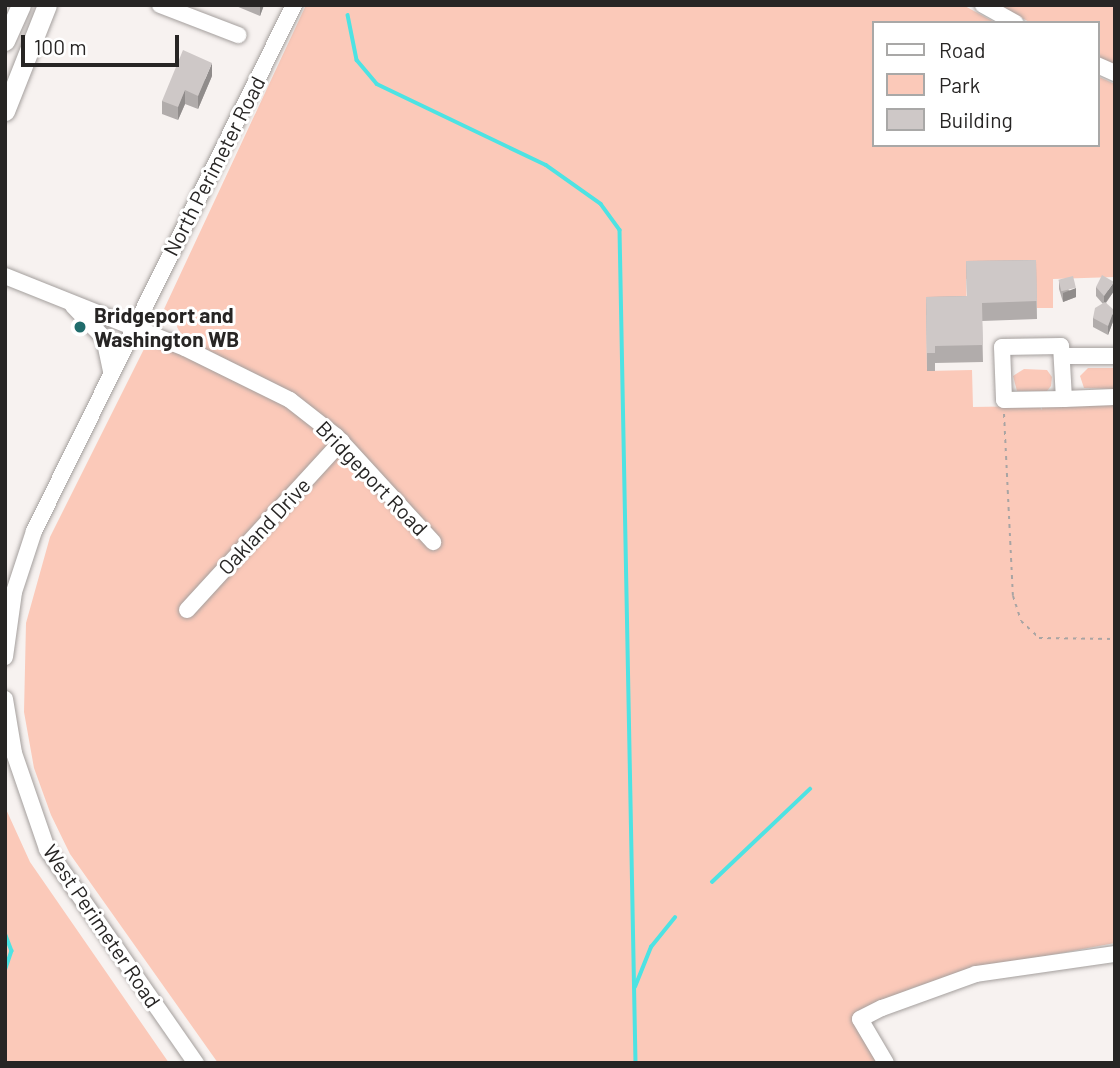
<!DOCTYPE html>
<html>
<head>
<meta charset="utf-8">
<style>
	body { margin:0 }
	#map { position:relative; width:1120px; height:1068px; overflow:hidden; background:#f7f2f0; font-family:Barlow,sans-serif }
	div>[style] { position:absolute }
	.green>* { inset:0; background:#fbc9b9 }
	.stream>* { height:3.5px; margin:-1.75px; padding:0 1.75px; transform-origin:1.75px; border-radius:1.75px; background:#4de3e3 }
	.path>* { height:2px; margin-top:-1px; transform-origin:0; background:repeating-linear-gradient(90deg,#a8a4a3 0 3.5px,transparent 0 8.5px) }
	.roads { filter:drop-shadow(0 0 2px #a49f9d) drop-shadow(0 0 2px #a49f9d) }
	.minor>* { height:16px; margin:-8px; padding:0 8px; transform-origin:8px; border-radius:8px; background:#fff }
	.major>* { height:19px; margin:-9.5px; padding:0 9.5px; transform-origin:9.5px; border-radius:9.5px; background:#fff }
	.wall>* { inset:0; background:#b1acab }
	.shaded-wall>* { inset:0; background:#908c8b }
	.building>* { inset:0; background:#cec8c7; transform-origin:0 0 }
	.dots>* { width:19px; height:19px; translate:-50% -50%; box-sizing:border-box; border:4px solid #fff; border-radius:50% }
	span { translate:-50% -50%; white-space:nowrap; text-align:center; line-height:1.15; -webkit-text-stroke:6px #fff; paint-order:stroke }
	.street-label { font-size:21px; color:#272524 }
	.poi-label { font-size:21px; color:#272524; font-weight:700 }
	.left { translate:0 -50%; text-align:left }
	.frame { position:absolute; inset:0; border:7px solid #272524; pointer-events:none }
	.legend { position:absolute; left:872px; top:21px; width:228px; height:126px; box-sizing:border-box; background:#fff; border:2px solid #a9a8a7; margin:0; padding:9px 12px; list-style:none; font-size:21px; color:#272524 }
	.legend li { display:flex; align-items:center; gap:14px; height:35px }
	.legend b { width:35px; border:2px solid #a9a8a7 }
	.scale { position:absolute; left:21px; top:35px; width:158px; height:32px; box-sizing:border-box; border:4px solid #272524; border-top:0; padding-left:9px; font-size:21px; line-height:24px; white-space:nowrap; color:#272524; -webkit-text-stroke:5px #fff; paint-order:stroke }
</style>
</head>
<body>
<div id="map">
	<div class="green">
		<div style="clip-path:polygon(306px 5px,963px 5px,996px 23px,873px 23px,873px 145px,1097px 145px,1097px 76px,1115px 84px,1115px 277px,1053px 279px,1053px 308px,1037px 308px,1036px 278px,966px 279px,967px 313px,926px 315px,927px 371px,972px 370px,973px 407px,1039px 406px,1042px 410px,1042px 406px,1115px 404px,1115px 943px,971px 970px,912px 988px,871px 1008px,853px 1017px,880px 1063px,218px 1063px,70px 854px,51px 815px,34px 768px,24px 712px,26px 623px,50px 537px,146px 345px,160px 345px,240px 379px,301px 412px,332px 438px,326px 457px,189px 602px,181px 613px,185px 617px,340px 453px,346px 453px,431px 546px,437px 538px,365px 458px,309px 407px,276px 384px,183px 338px,177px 327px,182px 309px,171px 312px,163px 327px,158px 322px)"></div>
		<div style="clip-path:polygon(998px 5px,1115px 5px,1115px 66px,1097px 58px,1097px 23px,1031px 23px)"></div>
		<div style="clip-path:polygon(1088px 368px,1115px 368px,1115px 389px,1084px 388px,1080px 376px)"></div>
		<div style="clip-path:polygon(1024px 369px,1047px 370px,1052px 377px,1051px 386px,1047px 391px,1017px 391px,1013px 376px)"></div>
		<div style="clip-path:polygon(5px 807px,30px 862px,169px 1063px,5px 1063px)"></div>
	</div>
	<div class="stream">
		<div style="left:348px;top:15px;width:46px;rotate:78.7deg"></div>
		<div style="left:357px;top:60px;width:31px;rotate:50deg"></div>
		<div style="left:377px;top:84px;width:187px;rotate:25.6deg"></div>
		<div style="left:546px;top:165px;width:67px;rotate:35.3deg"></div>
		<div style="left:601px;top:204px;width:32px;rotate:54deg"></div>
		<div style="left:620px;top:230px;width:833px;rotate:88.9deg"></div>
		<div style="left:712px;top:882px;width:135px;rotate:-43.5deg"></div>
		<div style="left:5px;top:933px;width:19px;rotate:69deg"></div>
		<div style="left:12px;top:951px;width:21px;rotate:109deg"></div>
		<div style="left:635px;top:987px;width:43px;rotate:-68.2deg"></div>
		<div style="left:651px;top:947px;width:38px;rotate:-51deg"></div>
	</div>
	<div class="path">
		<div style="left:1004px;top:414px;width:182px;rotate:87.2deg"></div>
		<div style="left:1013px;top:596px;width:26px;rotate:72deg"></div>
		<div style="left:1021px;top:621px;width:25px;rotate:43deg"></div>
		<div style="left:1039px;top:638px;width:76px;rotate:0.8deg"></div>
	</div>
	<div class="roads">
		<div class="minor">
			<div style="left:160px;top:5px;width:84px;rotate:21deg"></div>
			<div style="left:983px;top:5px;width:37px;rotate:29deg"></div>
			<div style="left:1097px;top:65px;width:20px;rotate:24deg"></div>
			<div style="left:5px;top:276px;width:194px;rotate:21.8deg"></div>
			<div style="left:185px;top:348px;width:117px;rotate:26.3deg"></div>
			<div style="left:290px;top:400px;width:58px;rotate:38deg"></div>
			<div style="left:336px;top:436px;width:144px;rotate:47.5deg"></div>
			<div style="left:73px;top:306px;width:45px;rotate:45.9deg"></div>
			<div style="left:104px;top:338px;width:34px;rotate:78deg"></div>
			<div style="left:1062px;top:356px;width:53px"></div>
			<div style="left:1064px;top:399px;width:53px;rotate:-93.2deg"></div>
			<div style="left:1061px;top:346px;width:59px;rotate:179deg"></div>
			<div style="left:1002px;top:347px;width:53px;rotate:87.8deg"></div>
			<div style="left:1004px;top:400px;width:60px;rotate:-1deg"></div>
			<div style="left:1064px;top:399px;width:51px;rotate:-2.2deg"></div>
			<div style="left:187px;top:610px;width:229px;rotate:-47.5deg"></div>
			<div style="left:5px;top:657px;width:66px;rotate:-82.1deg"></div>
			<div style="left:14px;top:592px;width:64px;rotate:-71.8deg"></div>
			<div style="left:34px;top:531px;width:587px;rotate:-63.7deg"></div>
			<div style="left:5px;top:699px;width:55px;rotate:80.5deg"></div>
			<div style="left:14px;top:753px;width:102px;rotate:71deg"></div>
			<div style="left:47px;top:849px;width:261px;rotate:55.2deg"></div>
			<div style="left:886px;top:1063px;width:51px;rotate:-120.6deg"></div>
			<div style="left:860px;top:1019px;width:25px;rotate:-27deg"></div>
			<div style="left:882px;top:1008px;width:100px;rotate:-19.9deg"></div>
			<div style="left:976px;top:974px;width:140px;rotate:-8.2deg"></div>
		</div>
		<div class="major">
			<div style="left:5px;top:41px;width:39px;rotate:-66deg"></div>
			<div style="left:5px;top:111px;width:114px;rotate:-68.4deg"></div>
		</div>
	</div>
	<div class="wall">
		<div style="clip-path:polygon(236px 5px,264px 5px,260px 16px,236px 6px)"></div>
		<div style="clip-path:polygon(212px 76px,198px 109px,185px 104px,178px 120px,162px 114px,162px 101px)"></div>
		<div style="clip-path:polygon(1036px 260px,1037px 319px,982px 321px,983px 362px,935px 363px,935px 371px,927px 371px,926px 297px,967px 296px,966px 261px)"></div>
		<div style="clip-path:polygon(1059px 280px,1076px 297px,1063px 302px,1059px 289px)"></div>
		<div style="clip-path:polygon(1096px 287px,1114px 291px,1106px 303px,1114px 319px,1108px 335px,1093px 327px,1093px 318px,1103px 304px,1096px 296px)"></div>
	</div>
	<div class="shaded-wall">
		<div style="clip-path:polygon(260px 5px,264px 5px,260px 16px)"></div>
		<div style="clip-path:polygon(212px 63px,212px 76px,198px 109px,198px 96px)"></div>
		<div style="clip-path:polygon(185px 90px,185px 104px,178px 120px,178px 107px)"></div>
		<div style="clip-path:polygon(1114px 282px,1114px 291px,1104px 305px,1104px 296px)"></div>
		<div style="clip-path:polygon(1076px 288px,1076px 297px,1063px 302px,1063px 293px)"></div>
		<div style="clip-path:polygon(1114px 310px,1114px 319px,1108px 335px,1108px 326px)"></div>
	</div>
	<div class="building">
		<div style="clip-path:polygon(183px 50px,212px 63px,198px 96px,185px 90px,178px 107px,162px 101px)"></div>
		<div style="clip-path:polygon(1036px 260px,1037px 301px,982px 303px,983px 345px,935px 346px,935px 353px,927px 353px,926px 297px,967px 296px,966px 261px)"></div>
		<div style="clip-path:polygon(1102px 275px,1114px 282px,1104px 296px,1096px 287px)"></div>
		<div style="left:1073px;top:276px;width:12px;height:15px;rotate:76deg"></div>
		<div style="clip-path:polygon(1105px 302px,1114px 310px,1108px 326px,1093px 318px,1095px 308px)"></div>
	</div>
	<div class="dots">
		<div style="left:80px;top:327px;background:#206c6c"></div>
	</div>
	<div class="street-label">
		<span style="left:214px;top:166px;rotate:-63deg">North Perimeter Road</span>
		<span style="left:372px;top:478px;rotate:46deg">Bridgeport Road</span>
		<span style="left:264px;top:526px;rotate:-47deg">Oakland Drive</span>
		<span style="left:102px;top:926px;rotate:56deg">West Perimeter Road</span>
	</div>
	<div class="poi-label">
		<span class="left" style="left:94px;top:327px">Bridgeport and<br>Washington WB</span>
	</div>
	<div class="frame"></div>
	<ul class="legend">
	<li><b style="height:9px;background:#fff"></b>Road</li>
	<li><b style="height:19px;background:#fbc9b9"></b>Park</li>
	<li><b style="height:19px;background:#cec8c7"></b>Building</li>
	</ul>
	<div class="scale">100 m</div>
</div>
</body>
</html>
